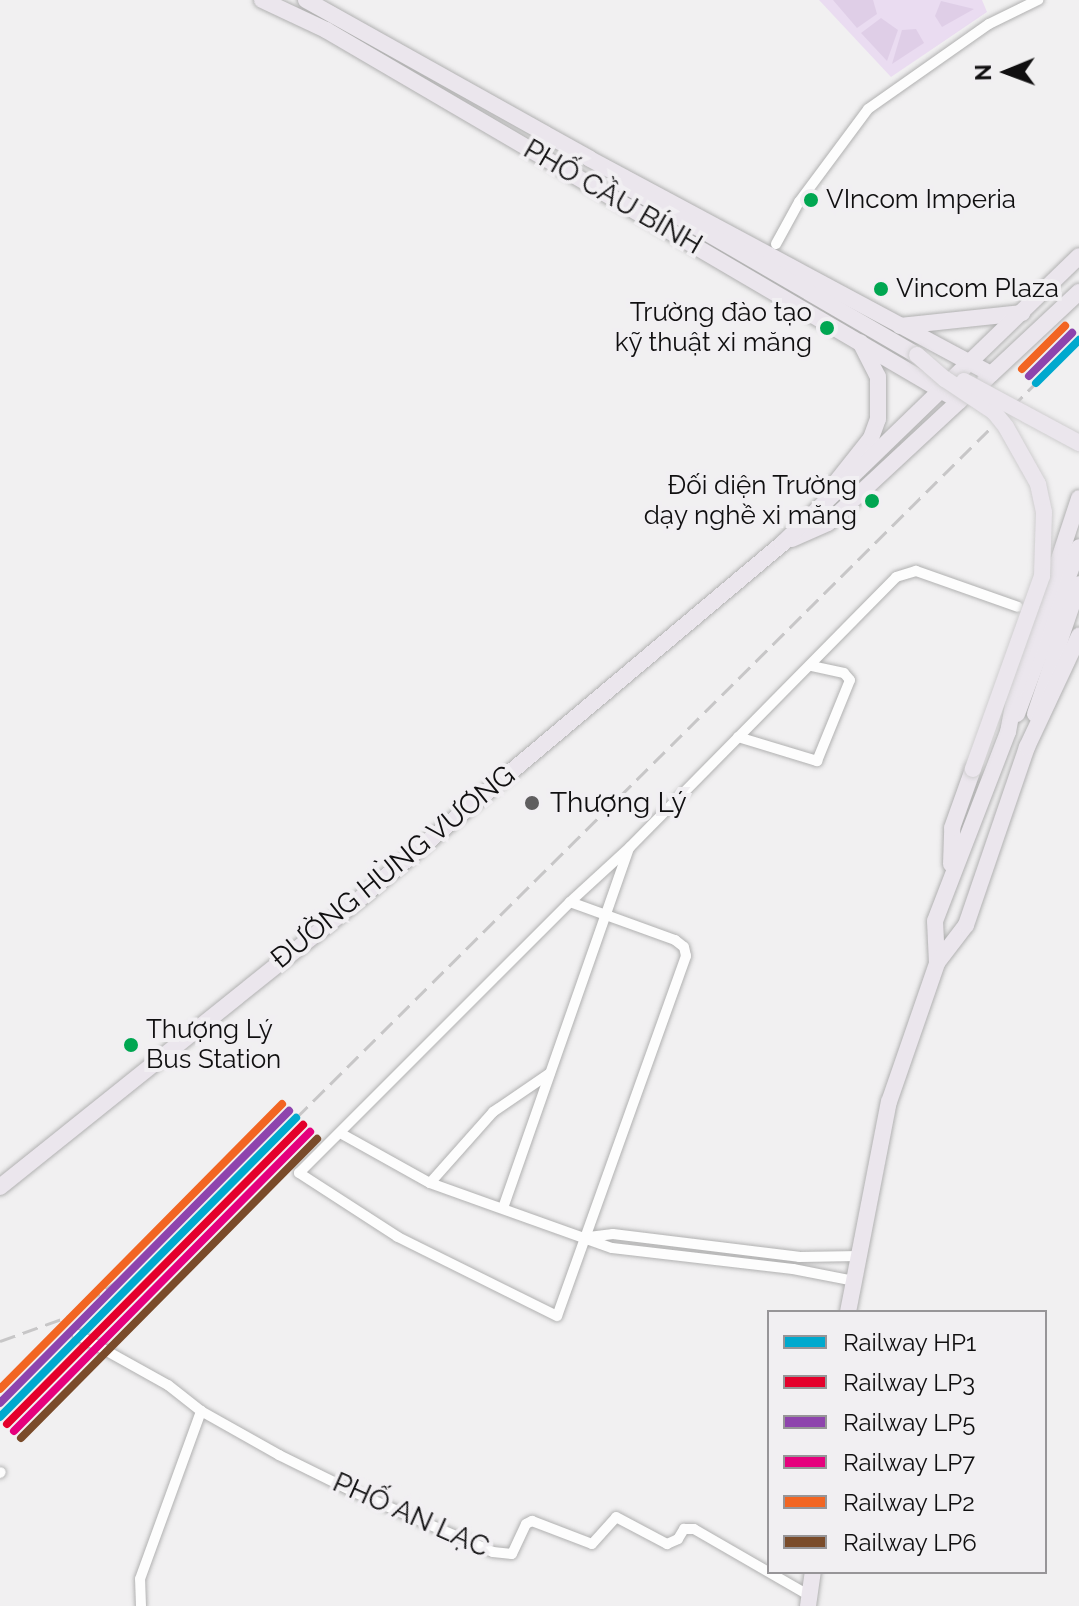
<!DOCTYPE html>
<html>
<head>
<meta charset="utf-8">
<style>
	body { margin:0 }
	#map { position:relative; width:1079px; height:1606px; overflow:hidden; background:#f1f0f1; font-family:Raleway,sans-serif }
	div>[style] { position:absolute }
	.green>* { inset:0; background:#eadcf1 }
	.forest>* { inset:0; background:#dfcee7 }
	.roads { filter:drop-shadow(0 0 2px #b1b1b1) drop-shadow(0 0 2px #b1b1b1) }
	.minor>* { height:10px; margin:-5px; padding:0 5px; transform-origin:5px; border-radius:5px; background:#fdfdfd }
	.primary>* { height:16px; margin:-8px; padding:0 8px; transform-origin:8px; border-radius:8px; background:#ebe6ed }
	.rail>* { height:3px; margin-top:-1.5px; transform-origin:0; background:repeating-linear-gradient(90deg,#c7c6c7 0 16px,transparent 0 24px) }
	.bridges { filter:drop-shadow(0 0 2px #cfcecf) drop-shadow(0 0 2px #cfcecf) }
	.primary-bridge>* { height:16px; margin:-8px; padding:0 8px; transform-origin:8px; border-radius:8px; background:#ebe6ed }
	.rail-1>* { height:8px; margin:-4px; padding:0 4px; transform-origin:4px; border-radius:4px; background:#00a9ce }
	.rail-2>* { height:8px; margin:-4px; padding:0 4px; transform-origin:4px; border-radius:4px; background:#e4002b }
	.rail-3>* { height:8px; margin:-4px; padding:0 4px; transform-origin:4px; border-radius:4px; background:#8e44ad }
	.rail-4>* { height:8px; margin:-4px; padding:0 4px; transform-origin:4px; border-radius:4px; background:#e5007d }
	.rail-5>* { height:8px; margin:-4px; padding:0 4px; transform-origin:4px; border-radius:4px; background:#f26522 }
	.rail-6>* { height:8px; margin:-4px; padding:0 4px; transform-origin:4px; border-radius:4px; background:#7a4b2a }
	.dots>* { width:22px; height:22px; translate:-50% -50%; box-sizing:border-box; border:4px solid #f1eff2; border-radius:50% }
	span { translate:-50% -50%; white-space:nowrap; text-align:center; line-height:1.15; -webkit-text-stroke:8px #f1eff2; paint-order:stroke }
	.bus-label { font-size:26px; color:#100f10 }
	.left { translate:0 -50%; text-align:left }
	.right { translate:-100% -50%; text-align:right }
	.street-label { font-size:28px; color:#100f10 }
	.poi-label { font-size:28px; color:#100f10 }
	.legend { position:absolute; left:767px; top:1310px; width:280px; height:264px; box-sizing:border-box; background:#f1eff2; border:2px solid #979598; margin:0; padding:10px 14px; list-style:none; font-size:24px; color:#100f10 }
	.legend li { display:flex; align-items:center; gap:16px; height:40px }
	.legend b { width:40px; border:2px solid #979598 }
	.north { position:absolute; left:967px; top:32px; width:80px; height:80px; -webkit-text-stroke:6px #f1eff2; paint-order:stroke; rotate:269deg; font-size:22px; font-weight:700; line-height:32px; text-align:center; color:#100f10 }
	.north::after { content:''; display:block; margin:auto; width:28px; height:36px; background:#100f10; clip-path:polygon(50% 0,100% 100%,50% 72%,0 100%) }
</style>
</head>
<body>
<div id="map">
	<div class="green">
		<div style="clip-path:polygon(819px 0,982px 0,987px 12px,891px 77px)"></div>
	</div>
	<div class="forest">
		<div style="clip-path:polygon(833px 0,873px 0,877px 14px,857px 28px)"></div>
		<div style="clip-path:polygon(941px 1px,974px 9px,942px 27px,935px 16px)"></div>
		<div style="clip-path:polygon(881px 18px,898px 30px,887px 61px,861px 33px)"></div>
		<div style="clip-path:polygon(916px 29px,924px 43px,892px 64px,902px 30px)"></div>
	</div>
	<div class="roads">
		<div class="minor">
			<div style="left:776px;top:244px;width:48px;rotate:-61.3deg"></div>
			<div style="left:799px;top:202px;width:116px;rotate:-53.4deg"></div>
			<div style="left:868px;top:109px;width:148px;rotate:-35.1deg"></div>
			<div style="left:989px;top:24px;width:55px;rotate:-26.1deg"></div>
			<div style="left:738px;top:737px;width:83px;rotate:16.9deg"></div>
			<div style="left:817px;top:761px;width:87px;rotate:-67.8deg"></div>
			<div style="left:850px;top:680px;width:9px;rotate:-131deg"></div>
			<div style="left:844px;top:673px;width:35px;rotate:-168deg"></div>
			<div style="left:570px;top:902px;width:112px;rotate:19.9deg"></div>
			<div style="left:675px;top:940px;width:11px;rotate:38deg"></div>
			<div style="left:684px;top:947px;width:9px;rotate:77deg"></div>
			<div style="left:686px;top:956px;width:382px;rotate:109.7deg"></div>
			<div style="left:557px;top:1316px;width:178px;rotate:-153.6deg"></div>
			<div style="left:398px;top:1237px;width:118px;rotate:-147.1deg"></div>
			<div style="left:299px;top:1173px;width:383px;rotate:-45deg"></div>
			<div style="left:570px;top:902px;width:81px;rotate:-42.5deg"></div>
			<div style="left:630px;top:847px;width:379px;rotate:-45.4deg"></div>
			<div style="left:896px;top:577px;width:21px;rotate:-17deg"></div>
			<div style="left:916px;top:571px;width:108px;rotate:19.4deg"></div>
			<div style="left:340px;top:1133px;width:103px;rotate:29.1deg"></div>
			<div style="left:430px;top:1183px;width:193px;rotate:19.7deg"></div>
			<div style="left:612px;top:1248px;width:182px;rotate:6.6deg"></div>
			<div style="left:793px;top:1269px;width:62px;rotate:11.1deg"></div>
			<div style="left:430px;top:1183px;width:95px;rotate:-48.4deg"></div>
			<div style="left:493px;top:1112px;width:69px;rotate:-34.4deg"></div>
			<div style="left:503px;top:1208px;width:381px;rotate:-70.7deg"></div>
			<div style="left:589px;top:1237px;width:24px;rotate:-7deg"></div>
			<div style="left:613px;top:1234px;width:187px;rotate:7deg"></div>
			<div style="left:799px;top:1257px;width:60px;rotate:-1deg"></div>
			<div style="left:78px;top:1335px;width:103px;rotate:29.1deg"></div>
			<div style="left:168px;top:1385px;width:42px;rotate:38.2deg"></div>
			<div style="left:201px;top:1411px;width:90px;rotate:29.4deg"></div>
			<div style="left:279px;top:1455px;width:86px;rotate:26.3deg"></div>
			<div style="left:356px;top:1493px;width:149px;rotate:23.3deg"></div>
			<div style="left:493px;top:1552px;width:19px;rotate:6deg"></div>
			<div style="left:512px;top:1554px;width:33px;rotate:-65deg"></div>
			<div style="left:526px;top:1524px;width:7px;rotate:-27deg"></div>
			<div style="left:532px;top:1521px;width:64px;rotate:21deg"></div>
			<div style="left:592px;top:1544px;width:36px;rotate:-48deg"></div>
			<div style="left:616px;top:1517px;width:58px;rotate:27.9deg"></div>
			<div style="left:667px;top:1544px;width:12px;rotate:-24deg"></div>
			<div style="left:678px;top:1539px;width:12px;rotate:-59deg"></div>
			<div style="left:684px;top:1529px;width:10px"></div>
			<div style="left:694px;top:1529px;width:134px;rotate:30deg"></div>
			<div style="left:0;top:1473px;width:1px;rotate:-45deg"></div>
			<div style="left:141px;top:1606px;width:27px;rotate:-92deg"></div>
			<div style="left:140px;top:1579px;width:179px;rotate:-70deg"></div>
		</div>
		<div class="primary">
			<div style="left:262px;top:0;width:71px;rotate:25.1deg"></div>
			<div style="left:326px;top:30px;width:734px;rotate:30.37deg"></div>
			<div style="left:306px;top:0;width:325px;rotate:29.2deg"></div>
			<div style="left:590px;top:159px;width:455px;rotate:28.2deg"></div>
			<div style="left:621px;top:183px;width:342px;rotate:30.2deg"></div>
			<div style="left:900px;top:326px;width:123px;rotate:-6.1deg"></div>
			<div style="left:985px;top:380px;width:129px;rotate:-43.1deg"></div>
			<div style="left:837px;top:481px;width:55px;rotate:-51.7deg"></div>
			<div style="left:871px;top:438px;width:20px;rotate:-70deg"></div>
			<div style="left:878px;top:419px;width:42px;rotate:-90deg"></div>
			<div style="left:878px;top:377px;width:39px;rotate:-117deg"></div>
			<div style="left:792px;top:539px;width:39px;rotate:-24deg"></div>
			<div style="left:828px;top:523px;width:190px;rotate:-42.9deg"></div>
			<div style="left:1017px;top:714px;width:178px;rotate:-69.6deg"></div>
			<div style="left:1035px;top:714px;width:137px;rotate:-71.3deg"></div>
			<div style="left:951px;top:864px;width:36px;rotate:-88deg"></div>
			<div style="left:952px;top:828px;width:63px;rotate:-70.4deg"></div>
			<div style="left:937px;top:963px;width:42px;rotate:-92.7deg"></div>
			<div style="left:935px;top:921px;width:203px;rotate:-68.9deg"></div>
			<div style="left:1008px;top:732px;width:44px;rotate:-79.5deg"></div>
			<div style="left:1016px;top:689px;width:201px;rotate:-71.7deg"></div>
			<div style="left:0;top:1187px;width:472px;rotate:-38.7deg"></div>
			<div style="left:368px;top:892px;width:542px;rotate:-40.06deg"></div>
			<div style="left:783px;top:543px;width:412px;rotate:-44.1deg"></div>
			<div style="left:848px;top:1312px;width:214px;rotate:-79deg"></div>
			<div style="left:889px;top:1102px;width:147px;rotate:-70.9deg"></div>
			<div style="left:937px;top:963px;width:48px;rotate:-52.7deg"></div>
			<div style="left:966px;top:925px;width:188px;rotate:-71.1deg"></div>
			<div style="left:1027px;top:747px;width:123px;rotate:-64.9deg"></div>
			<div style="left:808px;top:1606px;width:34px;rotate:-82deg"></div>
		</div>
	</div>
	<div class="rail">
		<div style="left:296px;top:1118px;width:1043px;rotate:-44.81deg"></div>
		<div style="left:0;top:1341px;width:71px;rotate:-19.7deg"></div>
		<div style="left:67px;top:1317px;width:87px;rotate:-35.7deg"></div>
	</div>
	<div class="bridges">
		<div class="primary-bridge">
			<div style="left:917px;top:355px;width:37px;rotate:41deg"></div>
			<div style="left:945px;top:379px;width:59px;rotate:34deg"></div>
			<div style="left:994px;top:412px;width:19px;rotate:51deg"></div>
			<div style="left:1006px;top:427px;width:65px;rotate:60.7deg"></div>
			<div style="left:1038px;top:484px;width:29px;rotate:78deg"></div>
			<div style="left:1044px;top:512px;width:64px;rotate:91.8deg"></div>
			<div style="left:1042px;top:576px;width:205px;rotate:109.7deg"></div>
			<div style="left:964px;top:381px;width:131px;rotate:28.3deg"></div>
		</div>
	</div>
	<div class="rail-1">
		<div style="left:1036px;top:383px;width:61px;rotate:-45deg"></div>
		<div style="left:0;top:1417px;width:421px;rotate:-45.3deg"></div>
	</div>
	<div class="rail-2">
		<div style="left:7px;top:1424px;width:421px;rotate:-45.3deg"></div>
	</div>
	<div class="rail-3">
		<div style="left:1029px;top:376px;width:61px;rotate:-45deg"></div>
		<div style="left:0;top:1403px;width:411px;rotate:-45.3deg"></div>
	</div>
	<div class="rail-4">
		<div style="left:14px;top:1431px;width:421px;rotate:-45.3deg"></div>
	</div>
	<div class="rail-5">
		<div style="left:1022px;top:369px;width:61px;rotate:-45deg"></div>
		<div style="left:0;top:1389px;width:401px;rotate:-45.3deg"></div>
	</div>
	<div class="rail-6">
		<div style="left:21px;top:1438px;width:421px;rotate:-45.3deg"></div>
	</div>
	<div class="dots">
		<div style="left:811px;top:200px;background:#00a651"></div>
		<div style="left:881px;top:289px;background:#00a651"></div>
		<div style="left:827px;top:328px;background:#00a651"></div>
		<div style="left:872px;top:501px;background:#00a651"></div>
		<div style="left:532px;top:803px;background:#5f5e5f"></div>
		<div style="left:131px;top:1045px;background:#00a651"></div>
	</div>
	<div class="bus-label">
		<span class="left" style="left:826px;top:200px">VIncom Imperia</span>
		<span class="left" style="left:896px;top:289px">Vincom Plaza</span>
		<span class="right" style="left:812px;top:328px">Trường đào tạo<br>kỹ thuật xi măng</span>
		<span class="right" style="left:857px;top:501px">Đối diện Trường<br>dạy nghề xi măng</span>
		<span class="left" style="left:146px;top:1045px">Thượng Lý<br>Bus Station</span>
	</div>
	<div class="street-label">
		<span style="left:613px;top:197px;rotate:30deg">PHỐ CẦU BÍNH</span>
		<span style="left:393px;top:867px;rotate:-39deg">ĐƯỜNG HÙNG VƯƠNG</span>
		<span style="left:411px;top:1515px;rotate:24deg">PHỐ AN LẠC</span>
	</div>
	<div class="poi-label">
		<span class="left" style="left:550px;top:803px">Thượng Lý</span>
	</div>
	<ul class="legend">
	<li><b style="height:10px;background:#00a9ce"></b>Railway HP1</li>
	<li><b style="height:10px;background:#e4002b"></b>Railway LP3</li>
	<li><b style="height:10px;background:#8e44ad"></b>Railway LP5</li>
	<li><b style="height:10px;background:#e5007d"></b>Railway LP7</li>
	<li><b style="height:10px;background:#f26522"></b>Railway LP2</li>
	<li><b style="height:10px;background:#7a4b2a"></b>Railway LP6</li>
	</ul>
	<div class="north">N</div>
</div>
</body>
</html>
